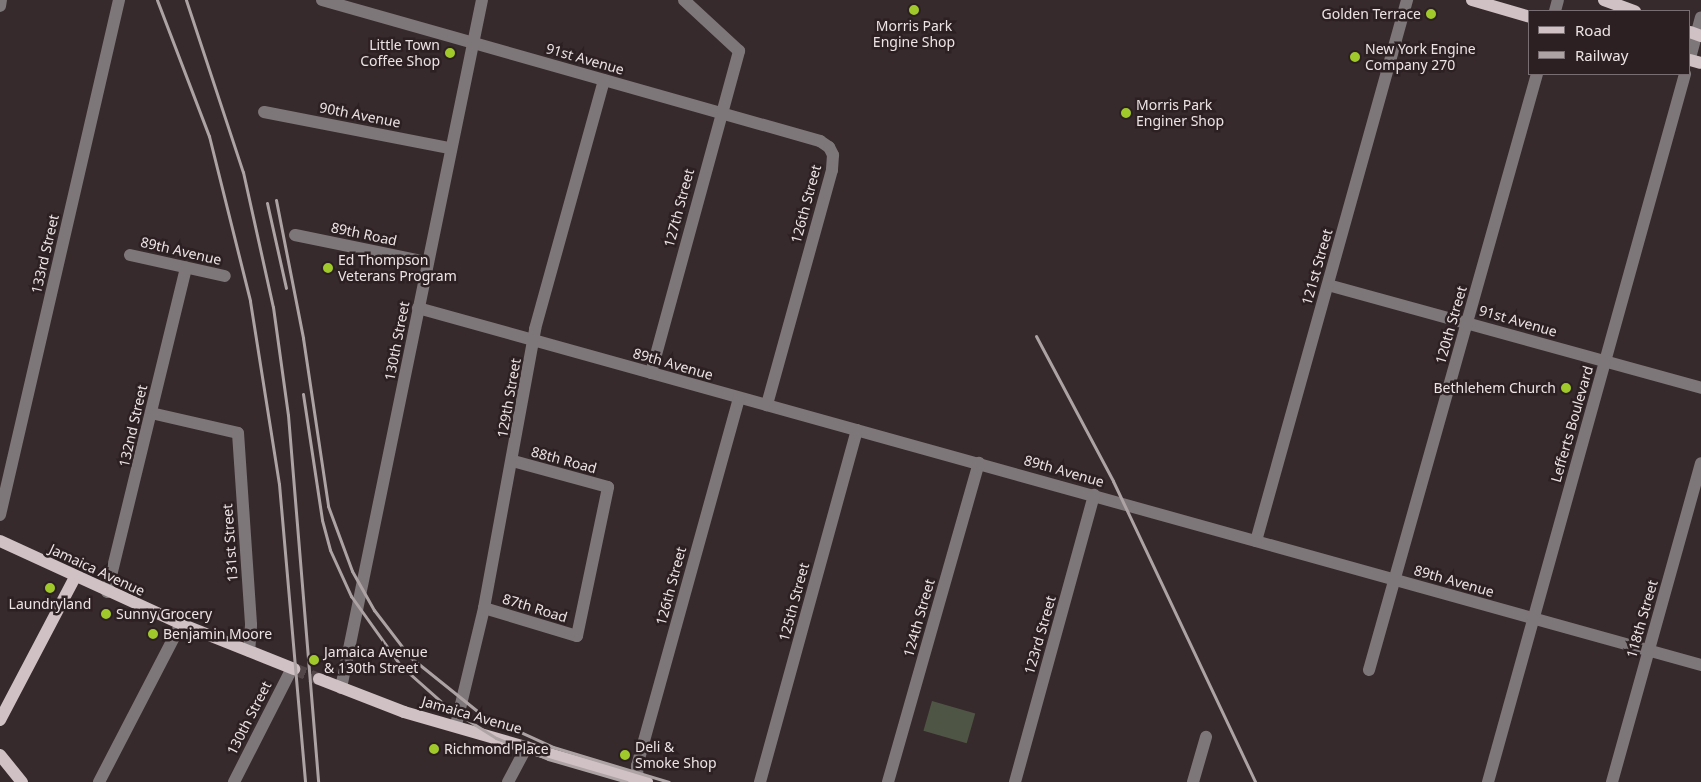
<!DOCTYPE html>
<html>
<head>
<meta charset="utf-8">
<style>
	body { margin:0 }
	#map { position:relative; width:1701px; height:782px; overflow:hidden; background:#372a2d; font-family:"Noto Sans",sans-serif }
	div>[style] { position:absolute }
	.green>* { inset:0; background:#4f5544; transform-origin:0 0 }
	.major-tunnel>* { height:12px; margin-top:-6px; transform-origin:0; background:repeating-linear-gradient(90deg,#524649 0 12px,transparent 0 18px) }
	.minor>* { height:12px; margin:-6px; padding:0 6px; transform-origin:6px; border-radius:6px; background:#7e7779 }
	.major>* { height:12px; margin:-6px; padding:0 6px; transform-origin:6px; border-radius:6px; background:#d0c1c4 }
	.rail>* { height:3px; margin:-1.5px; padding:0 1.5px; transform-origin:1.5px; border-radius:1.5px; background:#ada3a5 }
	.dots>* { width:14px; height:14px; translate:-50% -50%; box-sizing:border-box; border:2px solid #2d2023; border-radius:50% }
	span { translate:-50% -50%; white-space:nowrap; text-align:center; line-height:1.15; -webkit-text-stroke:5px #2d2023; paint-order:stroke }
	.poi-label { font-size:14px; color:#ece3e5 }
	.right { translate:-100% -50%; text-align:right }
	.left { translate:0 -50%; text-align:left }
	.street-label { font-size:14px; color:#ece3e5 }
	.legend { position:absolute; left:1528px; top:10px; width:162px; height:65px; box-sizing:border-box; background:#2d2023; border:1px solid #796e71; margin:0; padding:6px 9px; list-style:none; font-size:15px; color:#ece3e5 }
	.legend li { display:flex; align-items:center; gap:10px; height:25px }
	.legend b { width:25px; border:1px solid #796e71 }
</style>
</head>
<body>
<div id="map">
	<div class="green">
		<div style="left:932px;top:701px;width:45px;height:31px;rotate:16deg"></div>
	</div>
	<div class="major-tunnel">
		<div style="left:294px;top:669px;width:27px;rotate:22deg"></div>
	</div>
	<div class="minor">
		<div style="left:322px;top:0;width:518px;rotate:15.81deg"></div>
		<div style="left:820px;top:141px;width:11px;rotate:34deg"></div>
		<div style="left:829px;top:147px;width:9px;rotate:63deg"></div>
		<div style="left:833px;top:155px;width:15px;rotate:94deg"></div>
		<div style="left:832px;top:170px;width:244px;rotate:105.5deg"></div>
		<div style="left:0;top:6px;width:6px;rotate:-81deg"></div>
		<div style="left:1555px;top:11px;width:11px;rotate:-75deg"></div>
		<div style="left:1690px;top:58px;width:42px;rotate:-75deg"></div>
		<div style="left:264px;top:112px;width:189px;rotate:11deg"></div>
		<div style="left:295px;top:235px;width:135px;rotate:11.6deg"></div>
		<div style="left:130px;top:255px;width:97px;rotate:12.5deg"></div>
		<div style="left:1328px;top:285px;width:387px;rotate:15.4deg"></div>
		<div style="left:418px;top:308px;width:1332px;rotate:15.55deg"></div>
		<div style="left:651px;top:373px;width:334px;rotate:-74.7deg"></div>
		<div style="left:739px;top:51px;width:75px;rotate:-137.2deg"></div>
		<div style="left:151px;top:413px;width:89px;rotate:12.9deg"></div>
		<div style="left:238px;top:433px;width:192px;rotate:86.1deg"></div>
		<div style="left:251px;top:625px;width:26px;rotate:94deg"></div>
		<div style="left:0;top:515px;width:529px;rotate:-76.99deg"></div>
		<div style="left:1256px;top:541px;width:562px;rotate:-74.4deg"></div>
		<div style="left:107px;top:592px;width:334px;rotate:-76.3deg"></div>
		<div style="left:484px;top:608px;width:97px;rotate:16.8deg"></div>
		<div style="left:577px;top:636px;width:152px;rotate:-78.2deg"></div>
		<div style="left:608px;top:487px;width:98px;rotate:-164.7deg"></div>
		<div style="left:1369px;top:670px;width:619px;rotate:-74.26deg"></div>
		<div style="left:341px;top:688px;width:702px;rotate:-78.42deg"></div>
		<div style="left:456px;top:725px;width:120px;rotate:-76.5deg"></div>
		<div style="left:484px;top:608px;width:284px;rotate:-79.6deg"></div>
		<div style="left:535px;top:329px;width:258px;rotate:-74.5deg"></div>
		<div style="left:99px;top:782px;width:178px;rotate:-62.6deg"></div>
		<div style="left:234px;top:782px;width:128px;rotate:-63deg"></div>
		<div style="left:508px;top:782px;width:40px;rotate:-62deg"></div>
		<div style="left:638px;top:782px;width:16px;rotate:-94deg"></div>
		<div style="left:637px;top:766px;width:382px;rotate:-74.5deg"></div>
		<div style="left:760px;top:782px;width:365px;rotate:-74.6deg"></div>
		<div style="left:888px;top:782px;width:332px;rotate:-74.1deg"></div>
		<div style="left:1015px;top:782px;width:298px;rotate:-74.6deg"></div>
		<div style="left:1193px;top:782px;width:47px;rotate:-73.9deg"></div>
		<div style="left:1488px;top:782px;width:735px;rotate:-74.45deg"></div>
		<div style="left:1612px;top:782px;width:331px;rotate:-74.4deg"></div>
	</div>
	<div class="major">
		<div style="left:1472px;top:0;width:60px;rotate:16.3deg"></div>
		<div style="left:1604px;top:0;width:33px;rotate:20deg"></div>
		<div style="left:1690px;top:32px;width:12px;rotate:20deg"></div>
		<div style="left:1690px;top:60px;width:11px;rotate:15deg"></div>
		<div style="left:0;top:541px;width:199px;rotate:24.6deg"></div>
		<div style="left:181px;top:624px;width:122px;rotate:21.7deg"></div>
		<div style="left:319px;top:679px;width:91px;rotate:21.2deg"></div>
		<div style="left:404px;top:712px;width:253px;rotate:16.1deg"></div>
		<div style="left:0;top:720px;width:161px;rotate:-62.3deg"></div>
		<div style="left:0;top:755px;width:35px;rotate:51deg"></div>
	</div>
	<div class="rail">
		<div style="left:157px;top:0;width:146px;rotate:69.1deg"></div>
		<div style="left:209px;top:136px;width:170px;rotate:76deg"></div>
		<div style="left:250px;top:301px;width:185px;rotate:81deg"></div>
		<div style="left:279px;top:484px;width:299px;rotate:85deg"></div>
		<div style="left:186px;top:0;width:181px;rotate:71.7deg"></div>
		<div style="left:243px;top:172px;width:138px;rotate:77.5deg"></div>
		<div style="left:273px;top:307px;width:109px;rotate:82.1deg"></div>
		<div style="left:288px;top:415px;width:368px;rotate:85.3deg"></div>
		<div style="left:276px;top:200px;width:141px;rotate:78.9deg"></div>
		<div style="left:303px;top:338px;width:170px;rotate:81.5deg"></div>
		<div style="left:328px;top:506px;width:69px;rotate:69.7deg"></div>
		<div style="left:352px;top:571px;width:45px;rotate:60.6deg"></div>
		<div style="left:374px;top:610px;width:59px;rotate:52.5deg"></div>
		<div style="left:410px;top:657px;width:91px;rotate:38.8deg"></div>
		<div style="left:481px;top:714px;width:79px;rotate:24.6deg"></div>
		<div style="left:553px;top:747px;width:121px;rotate:16.8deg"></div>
		<div style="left:267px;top:203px;width:87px;rotate:77.4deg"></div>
		<div style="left:1036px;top:336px;width:164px;rotate:62deg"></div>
		<div style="left:1113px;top:481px;width:333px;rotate:64.7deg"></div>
		<div style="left:303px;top:394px;width:127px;rotate:81.4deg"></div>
		<div style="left:322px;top:520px;width:31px;rotate:75deg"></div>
		<div style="left:330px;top:550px;width:51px;rotate:65.5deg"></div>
		<div style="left:351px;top:596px;width:86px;rotate:54.5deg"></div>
		<div style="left:401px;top:666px;width:62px;rotate:41.7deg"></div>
		<div style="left:447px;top:707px;width:58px;rotate:32.3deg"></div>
		<div style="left:496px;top:738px;width:56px;rotate:22deg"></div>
		<div style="left:548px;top:759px;width:82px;rotate:16.2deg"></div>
	</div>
	<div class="dots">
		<div style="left:914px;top:10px;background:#a0c92b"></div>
		<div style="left:1431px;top:14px;background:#a0c92b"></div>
		<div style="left:450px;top:53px;background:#a0c92b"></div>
		<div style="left:1355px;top:57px;background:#a0c92b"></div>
		<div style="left:1126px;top:113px;background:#a0c92b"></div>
		<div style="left:328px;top:268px;background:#a0c92b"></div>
		<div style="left:1566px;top:388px;background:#a0c92b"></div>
		<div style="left:50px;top:588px;background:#a0c92b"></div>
		<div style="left:106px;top:614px;background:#a0c92b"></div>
		<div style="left:153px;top:634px;background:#a0c92b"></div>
		<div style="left:314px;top:660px;background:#a0c92b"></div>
		<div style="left:434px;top:749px;background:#a0c92b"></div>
		<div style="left:625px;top:755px;background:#a0c92b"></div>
	</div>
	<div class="poi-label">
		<span class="right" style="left:1421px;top:14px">Golden Terrace</span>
		<span style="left:914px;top:34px">Morris Park<br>Engine Shop</span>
		<span class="right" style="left:440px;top:53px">Little Town<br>Coffee Shop</span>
		<span class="left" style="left:1365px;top:57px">New York Engine<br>Company 270</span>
		<span class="left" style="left:1136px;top:113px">Morris Park<br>Enginer Shop</span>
		<span class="left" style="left:338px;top:268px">Ed Thompson<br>Veterans Program</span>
		<span class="right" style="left:1556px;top:388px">Bethlehem Church</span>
		<span style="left:50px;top:604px">Laundryland</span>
		<span class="left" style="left:116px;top:614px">Sunny Grocery</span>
		<span class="left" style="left:163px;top:634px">Benjamin Moore</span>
		<span class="left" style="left:324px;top:660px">Jamaica Avenue<br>&amp; 130th Street</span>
		<span class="left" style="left:635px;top:755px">Deli &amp;<br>Smoke Shop</span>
		<span class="left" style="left:444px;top:749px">Richmond Place</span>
	</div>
	<div class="street-label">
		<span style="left:585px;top:59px;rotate:16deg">91st Avenue</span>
		<span style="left:360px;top:115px;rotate:11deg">90th Avenue</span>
		<span style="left:806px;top:204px;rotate:-75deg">126th Street</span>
		<span style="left:679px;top:208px;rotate:-75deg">127th Street</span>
		<span style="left:364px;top:234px;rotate:12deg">89th Road</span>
		<span style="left:181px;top:251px;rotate:13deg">89th Avenue</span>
		<span style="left:45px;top:254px;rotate:-77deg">133rd Street</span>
		<span style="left:1317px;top:267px;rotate:-74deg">121st Street</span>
		<span style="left:1518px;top:321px;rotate:16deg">91st Avenue</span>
		<span style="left:1451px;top:325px;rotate:-74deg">120th Street</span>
		<span style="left:397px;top:341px;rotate:-79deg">130th Street</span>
		<span style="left:673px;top:364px;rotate:16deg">89th Avenue</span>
		<span style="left:509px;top:398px;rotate:-80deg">129th Street</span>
		<span style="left:1572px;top:424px;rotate:-74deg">Lefferts Boulevard</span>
		<span style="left:133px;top:426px;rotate:-77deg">132nd Street</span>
		<span style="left:564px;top:460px;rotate:15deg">88th Road</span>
		<span style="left:1064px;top:471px;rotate:16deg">89th Avenue</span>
		<span style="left:230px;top:543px;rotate:-94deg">131st Street</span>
		<span style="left:97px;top:570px;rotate:25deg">Jamaica Avenue</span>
		<span style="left:1454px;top:581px;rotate:16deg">89th Avenue</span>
		<span style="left:671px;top:586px;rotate:-75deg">126th Street</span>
		<span style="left:794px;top:602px;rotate:-75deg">125th Street</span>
		<span style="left:535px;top:608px;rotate:17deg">87th Road</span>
		<span style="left:919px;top:618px;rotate:-74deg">124th Street</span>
		<span style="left:1642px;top:619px;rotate:-74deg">118th Street</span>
		<span style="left:1040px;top:635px;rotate:-74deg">123rd Street</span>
		<span style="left:472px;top:715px;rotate:16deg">Jamaica Avenue</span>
		<span style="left:249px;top:718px;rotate:-63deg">130th Street</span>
	</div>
	<ul class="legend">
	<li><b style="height:6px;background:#d0c1c4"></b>Road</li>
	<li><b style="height:6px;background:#ada3a5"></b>Railway</li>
	</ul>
</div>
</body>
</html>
